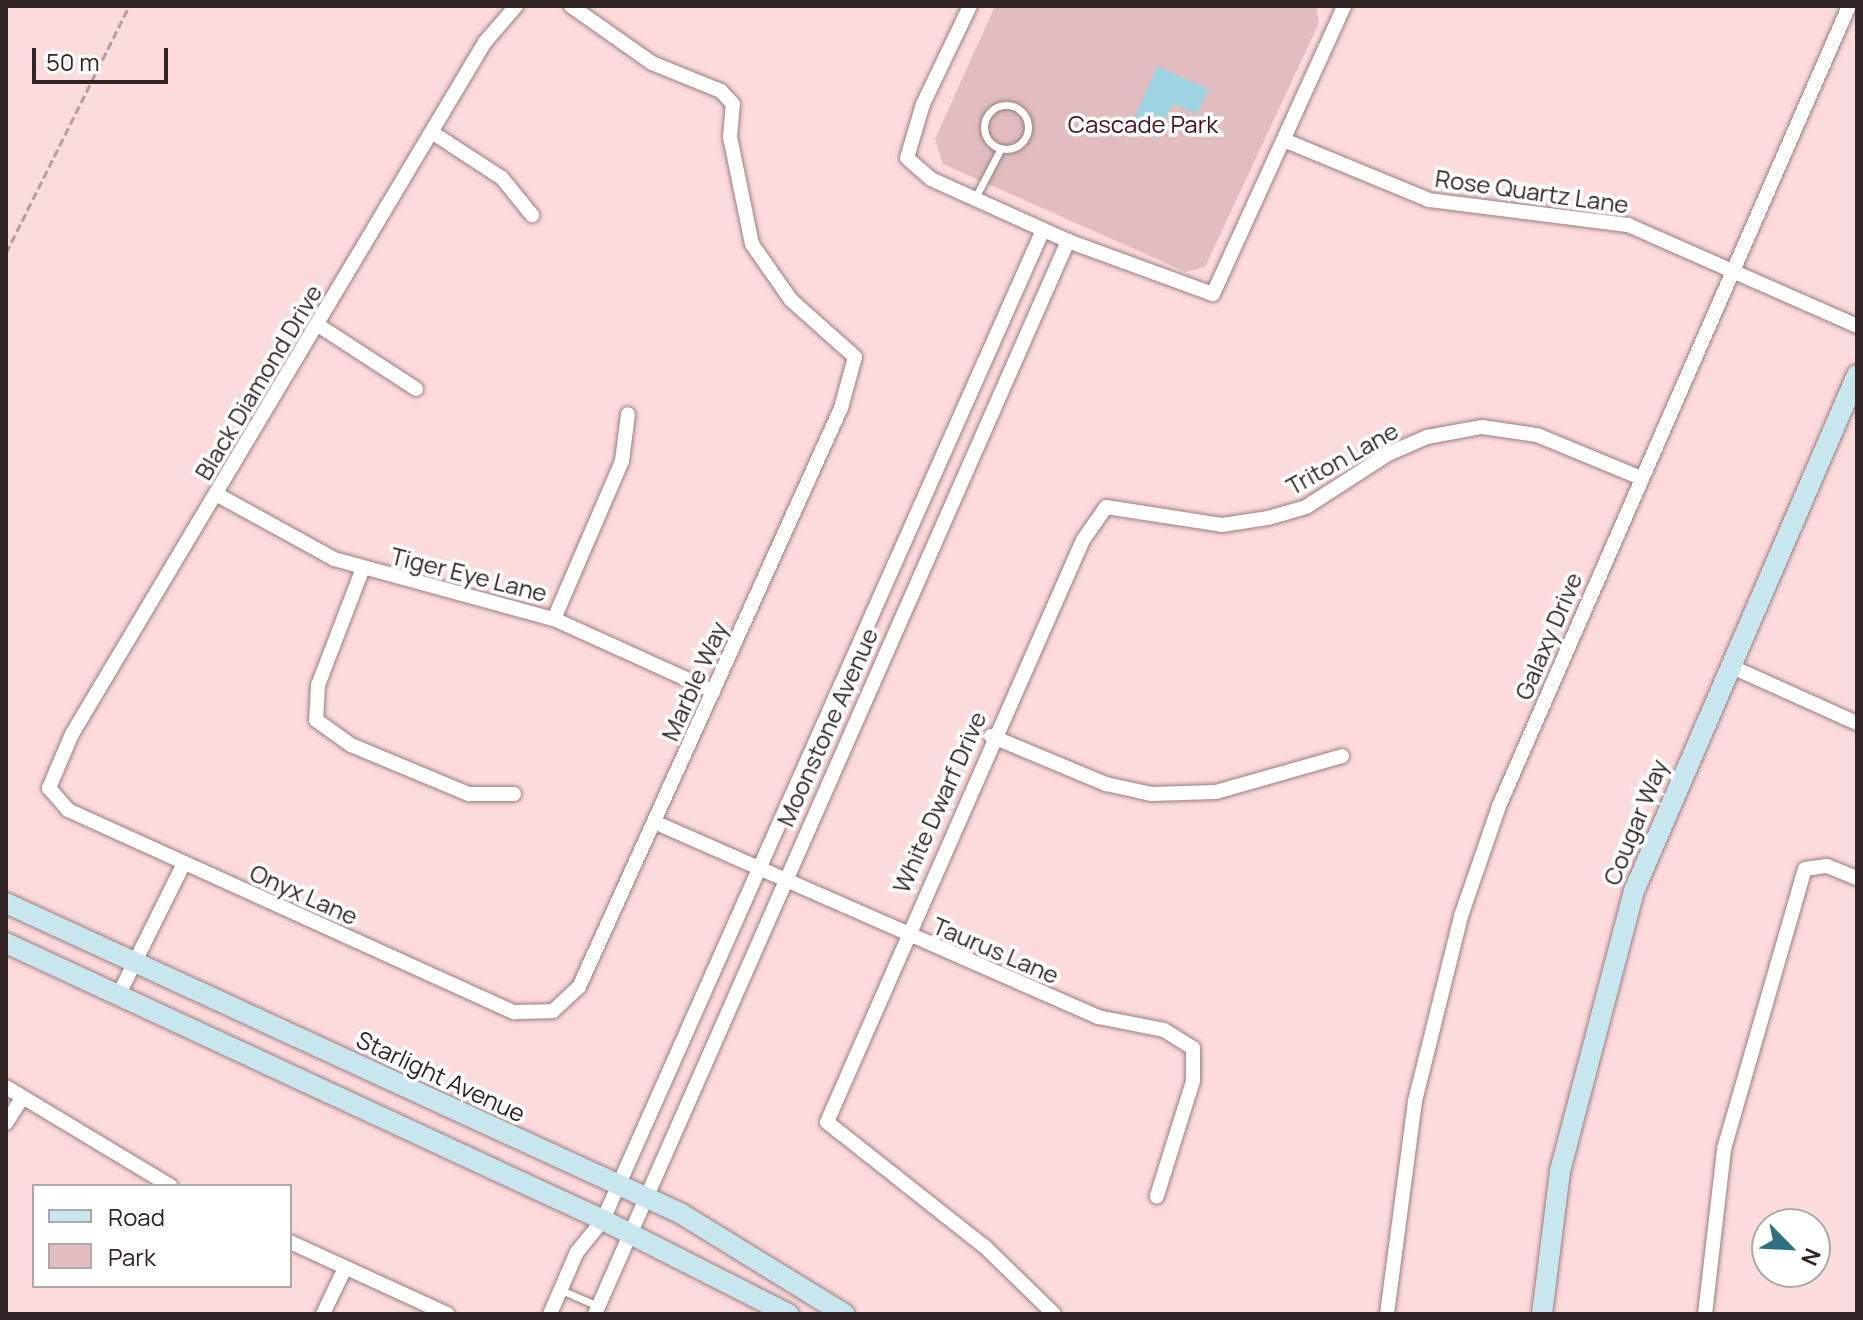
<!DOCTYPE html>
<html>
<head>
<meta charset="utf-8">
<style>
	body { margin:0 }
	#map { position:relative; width:1863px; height:1320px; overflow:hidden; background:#fcdbdd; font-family:Manrope,sans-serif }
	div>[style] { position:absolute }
	.green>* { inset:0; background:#e1bdbf }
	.water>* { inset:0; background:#9ed4e2 }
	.path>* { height:3px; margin-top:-1.5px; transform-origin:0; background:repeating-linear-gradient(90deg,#b89ea0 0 8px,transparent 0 12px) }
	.roads { filter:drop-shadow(0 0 2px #9b7d7f) drop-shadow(0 0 2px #9b7d7f) }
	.lane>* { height:7px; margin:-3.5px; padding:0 3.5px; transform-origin:3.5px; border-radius:3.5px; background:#fff }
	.lane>.ring { margin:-3.5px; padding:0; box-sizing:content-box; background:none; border:7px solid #fff; border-radius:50% }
	.street>* { height:14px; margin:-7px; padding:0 7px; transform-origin:7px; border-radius:7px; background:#fff }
	.secondary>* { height:20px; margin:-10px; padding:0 10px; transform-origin:10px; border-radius:10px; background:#c8e6ed }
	span { translate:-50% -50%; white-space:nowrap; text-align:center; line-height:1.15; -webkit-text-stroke:7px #fff; paint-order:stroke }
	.park-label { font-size:24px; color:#4b101b }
	.street-label { font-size:24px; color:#302425 }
	.frame { position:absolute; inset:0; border:8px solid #302425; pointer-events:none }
	.legend { position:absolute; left:32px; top:1184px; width:260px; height:104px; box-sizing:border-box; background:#fff; border:2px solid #aca7a8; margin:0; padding:10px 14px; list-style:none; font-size:24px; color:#302425 }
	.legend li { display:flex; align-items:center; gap:16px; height:40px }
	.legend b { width:40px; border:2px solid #aca7a8 }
	.north { position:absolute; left:1751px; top:1208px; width:80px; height:80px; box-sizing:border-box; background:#fff; border:2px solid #aca7a8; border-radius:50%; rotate:114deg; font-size:22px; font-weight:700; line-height:32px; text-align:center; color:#302425 }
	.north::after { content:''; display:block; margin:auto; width:28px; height:36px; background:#2d7181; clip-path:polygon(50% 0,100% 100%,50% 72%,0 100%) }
	.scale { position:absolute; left:32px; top:48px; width:136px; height:36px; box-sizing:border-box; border:4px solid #302425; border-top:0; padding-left:10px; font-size:24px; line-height:28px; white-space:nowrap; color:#302425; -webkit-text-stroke:6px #fff; paint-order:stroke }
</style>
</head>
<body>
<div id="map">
	<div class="green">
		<div style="clip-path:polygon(995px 6px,1316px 6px,1319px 23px,1205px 267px,1186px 272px,943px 164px,935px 139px)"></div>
	</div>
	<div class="water">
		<div style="clip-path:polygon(1157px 66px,1208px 89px,1197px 114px,1172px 104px,1156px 139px,1130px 127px)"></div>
	</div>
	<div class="path">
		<div style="left:6px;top:253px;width:276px;rotate:-63.5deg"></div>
	</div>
	<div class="roads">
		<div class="lane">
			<div class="ring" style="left:984px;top:105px;width:37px;height:37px"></div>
			<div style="left:975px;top:198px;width:56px;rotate:-62.5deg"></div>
			<div style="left:561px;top:1290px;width:40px;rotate:23.4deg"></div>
		</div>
		<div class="street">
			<div style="left:516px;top:6px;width:48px;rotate:130.7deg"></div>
			<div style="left:485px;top:42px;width:806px;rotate:120.83deg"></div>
			<div style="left:72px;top:734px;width:59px;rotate:113.1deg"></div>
			<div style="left:49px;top:788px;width:29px;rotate:49deg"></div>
			<div style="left:68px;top:810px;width:490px;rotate:24.4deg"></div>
			<div style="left:514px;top:1012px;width:39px;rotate:-1deg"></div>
			<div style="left:553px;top:1011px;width:35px;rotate:-43deg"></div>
			<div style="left:579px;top:987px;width:636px;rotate:-65.65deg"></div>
			<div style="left:841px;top:408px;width:53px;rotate:-74.6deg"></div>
			<div style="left:855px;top:357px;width:86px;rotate:-138.3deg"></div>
			<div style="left:791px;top:300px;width:68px;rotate:-124.9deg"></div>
			<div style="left:752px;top:244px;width:109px;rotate:-101.6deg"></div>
			<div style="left:730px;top:137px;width:33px;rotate:-85deg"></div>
			<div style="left:733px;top:104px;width:18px;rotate:-133deg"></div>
			<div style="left:721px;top:91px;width:74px;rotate:-157.9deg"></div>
			<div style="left:652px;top:63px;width:99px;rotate:-144.9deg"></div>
			<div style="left:970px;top:6px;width:109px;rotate:115.6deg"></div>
			<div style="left:923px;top:104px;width:56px;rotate:106.5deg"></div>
			<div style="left:907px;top:158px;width:32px;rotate:41deg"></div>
			<div style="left:931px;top:179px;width:150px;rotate:24.3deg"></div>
			<div style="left:1068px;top:241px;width:154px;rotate:20.1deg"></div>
			<div style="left:1213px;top:294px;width:316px;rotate:-65.5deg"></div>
			<div style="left:433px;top:133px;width:82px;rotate:33.1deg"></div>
			<div style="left:502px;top:178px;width:48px;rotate:51deg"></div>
			<div style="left:1286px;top:141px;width:155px;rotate:22.4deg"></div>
			<div style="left:1429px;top:200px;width:201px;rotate:7.2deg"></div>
			<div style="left:1628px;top:225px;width:250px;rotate:23.8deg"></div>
			<div style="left:318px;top:325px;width:117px;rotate:33.1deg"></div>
			<div style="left:216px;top:494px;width:135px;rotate:28.8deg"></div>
			<div style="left:334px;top:559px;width:228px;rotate:15.3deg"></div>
			<div style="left:554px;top:619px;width:175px;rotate:24.4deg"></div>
			<div style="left:363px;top:568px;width:125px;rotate:111deg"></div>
			<div style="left:318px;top:685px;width:35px;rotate:93deg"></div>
			<div style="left:316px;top:720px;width:43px;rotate:35.5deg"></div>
			<div style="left:351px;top:745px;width:128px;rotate:22.6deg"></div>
			<div style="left:469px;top:794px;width:45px"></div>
			<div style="left:554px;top:619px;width:172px;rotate:-66.7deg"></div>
			<div style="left:622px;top:461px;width:47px;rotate:-82.7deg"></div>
			<div style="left:1730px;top:666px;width:139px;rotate:24.2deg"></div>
			<div style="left:991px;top:736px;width:125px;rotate:22.7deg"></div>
			<div style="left:1106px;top:784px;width:46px;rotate:12.5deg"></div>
			<div style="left:1151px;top:794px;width:65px;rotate:-1.8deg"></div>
			<div style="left:1216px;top:792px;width:131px;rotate:-15.9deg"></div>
			<div style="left:654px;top:822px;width:485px;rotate:23.7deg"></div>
			<div style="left:1098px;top:1017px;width:67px;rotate:11.1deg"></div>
			<div style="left:1164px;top:1030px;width:34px;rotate:32deg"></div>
			<div style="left:1193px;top:1048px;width:33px;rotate:90deg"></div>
			<div style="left:1193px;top:1081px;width:121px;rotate:107.4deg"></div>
			<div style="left:119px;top:994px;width:144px;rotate:-63.6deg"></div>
			<div style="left:6px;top:1087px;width:192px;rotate:31deg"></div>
			<div style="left:6px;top:1123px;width:31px;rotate:-57deg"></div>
			<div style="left:290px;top:1242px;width:173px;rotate:24.6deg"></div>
			<div style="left:323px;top:1314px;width:51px;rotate:-64.4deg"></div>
			<div style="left:550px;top:1314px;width:68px;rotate:-66.5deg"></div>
			<div style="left:577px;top:1252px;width:41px;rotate:-50.9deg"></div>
			<div style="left:603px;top:1220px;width:1083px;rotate:-66.04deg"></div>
			<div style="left:595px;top:1314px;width:1173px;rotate:-66.21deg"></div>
			<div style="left:1054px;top:1314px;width:96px;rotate:-135.8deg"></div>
			<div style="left:985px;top:1247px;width:201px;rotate:-141.7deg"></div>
			<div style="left:827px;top:1122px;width:636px;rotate:-66.26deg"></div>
			<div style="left:1083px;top:540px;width:40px;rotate:-55.1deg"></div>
			<div style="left:1106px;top:507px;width:117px;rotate:8.8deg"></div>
			<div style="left:1222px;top:525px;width:47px;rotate:-8.7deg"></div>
			<div style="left:1268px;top:518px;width:40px;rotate:-16deg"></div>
			<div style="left:1306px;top:507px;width:98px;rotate:-32.9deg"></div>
			<div style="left:1388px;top:454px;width:43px;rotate:-23.6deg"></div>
			<div style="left:1427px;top:437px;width:56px;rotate:-10.3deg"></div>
			<div style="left:1482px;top:427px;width:56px;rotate:8.3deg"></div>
			<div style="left:1537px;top:435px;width:110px;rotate:22.4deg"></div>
			<div style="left:1387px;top:1314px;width:215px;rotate:-82.5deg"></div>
			<div style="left:1415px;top:1101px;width:191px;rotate:-76deg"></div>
			<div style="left:1461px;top:916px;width:116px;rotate:-70.9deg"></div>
			<div style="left:1499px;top:806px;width:873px;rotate:-66.37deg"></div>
			<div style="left:1705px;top:1314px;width:166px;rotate:-83.4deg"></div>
			<div style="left:1724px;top:1149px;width:291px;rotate:-73.9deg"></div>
			<div style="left:1805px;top:869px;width:22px;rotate:-8deg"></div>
			<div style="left:1827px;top:866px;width:32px;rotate:22deg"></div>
		</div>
		<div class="secondary">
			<div style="left:6px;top:903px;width:742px;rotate:24.7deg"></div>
			<div style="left:680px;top:1213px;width:193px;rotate:31.6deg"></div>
			<div style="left:6px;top:943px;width:658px;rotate:24.89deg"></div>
			<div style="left:603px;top:1220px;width:208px;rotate:26.9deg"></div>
			<div style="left:1542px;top:1314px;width:144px;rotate:-82.8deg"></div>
			<div style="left:1560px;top:1171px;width:290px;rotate:-75.2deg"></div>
			<div style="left:1634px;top:891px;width:562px;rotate:-66.63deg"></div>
		</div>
	</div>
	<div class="park-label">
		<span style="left:1143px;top:124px">Cascade Park</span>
	</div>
	<div class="street-label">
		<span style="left:1532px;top:191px;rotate:8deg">Rose Quartz Lane</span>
		<span style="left:258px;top:382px;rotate:-59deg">Black Diamond Drive</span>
		<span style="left:1342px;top:458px;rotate:-29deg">Triton Lane</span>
		<span style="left:469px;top:574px;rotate:14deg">Tiger Eye Lane</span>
		<span style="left:1548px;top:636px;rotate:-67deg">Galaxy Drive</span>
		<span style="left:694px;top:681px;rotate:-66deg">Marble Way</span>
		<span style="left:827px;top:727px;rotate:-66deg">Moonstone Avenue</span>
		<span style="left:939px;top:802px;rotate:-66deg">White Dwarf Drive</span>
		<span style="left:1635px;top:822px;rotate:-68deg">Cougar Way</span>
		<span style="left:304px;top:894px;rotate:24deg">Onyx Lane</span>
		<span style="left:996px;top:950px;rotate:23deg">Taurus Lane</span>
		<span style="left:441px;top:1076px;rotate:25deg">Starlight Avenue</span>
	</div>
	<div class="frame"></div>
	<ul class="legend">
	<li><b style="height:10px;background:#c8e6ed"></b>Road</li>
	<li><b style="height:22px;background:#e1bdbf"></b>Park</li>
	</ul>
	<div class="north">N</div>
	<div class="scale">50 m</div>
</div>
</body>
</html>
